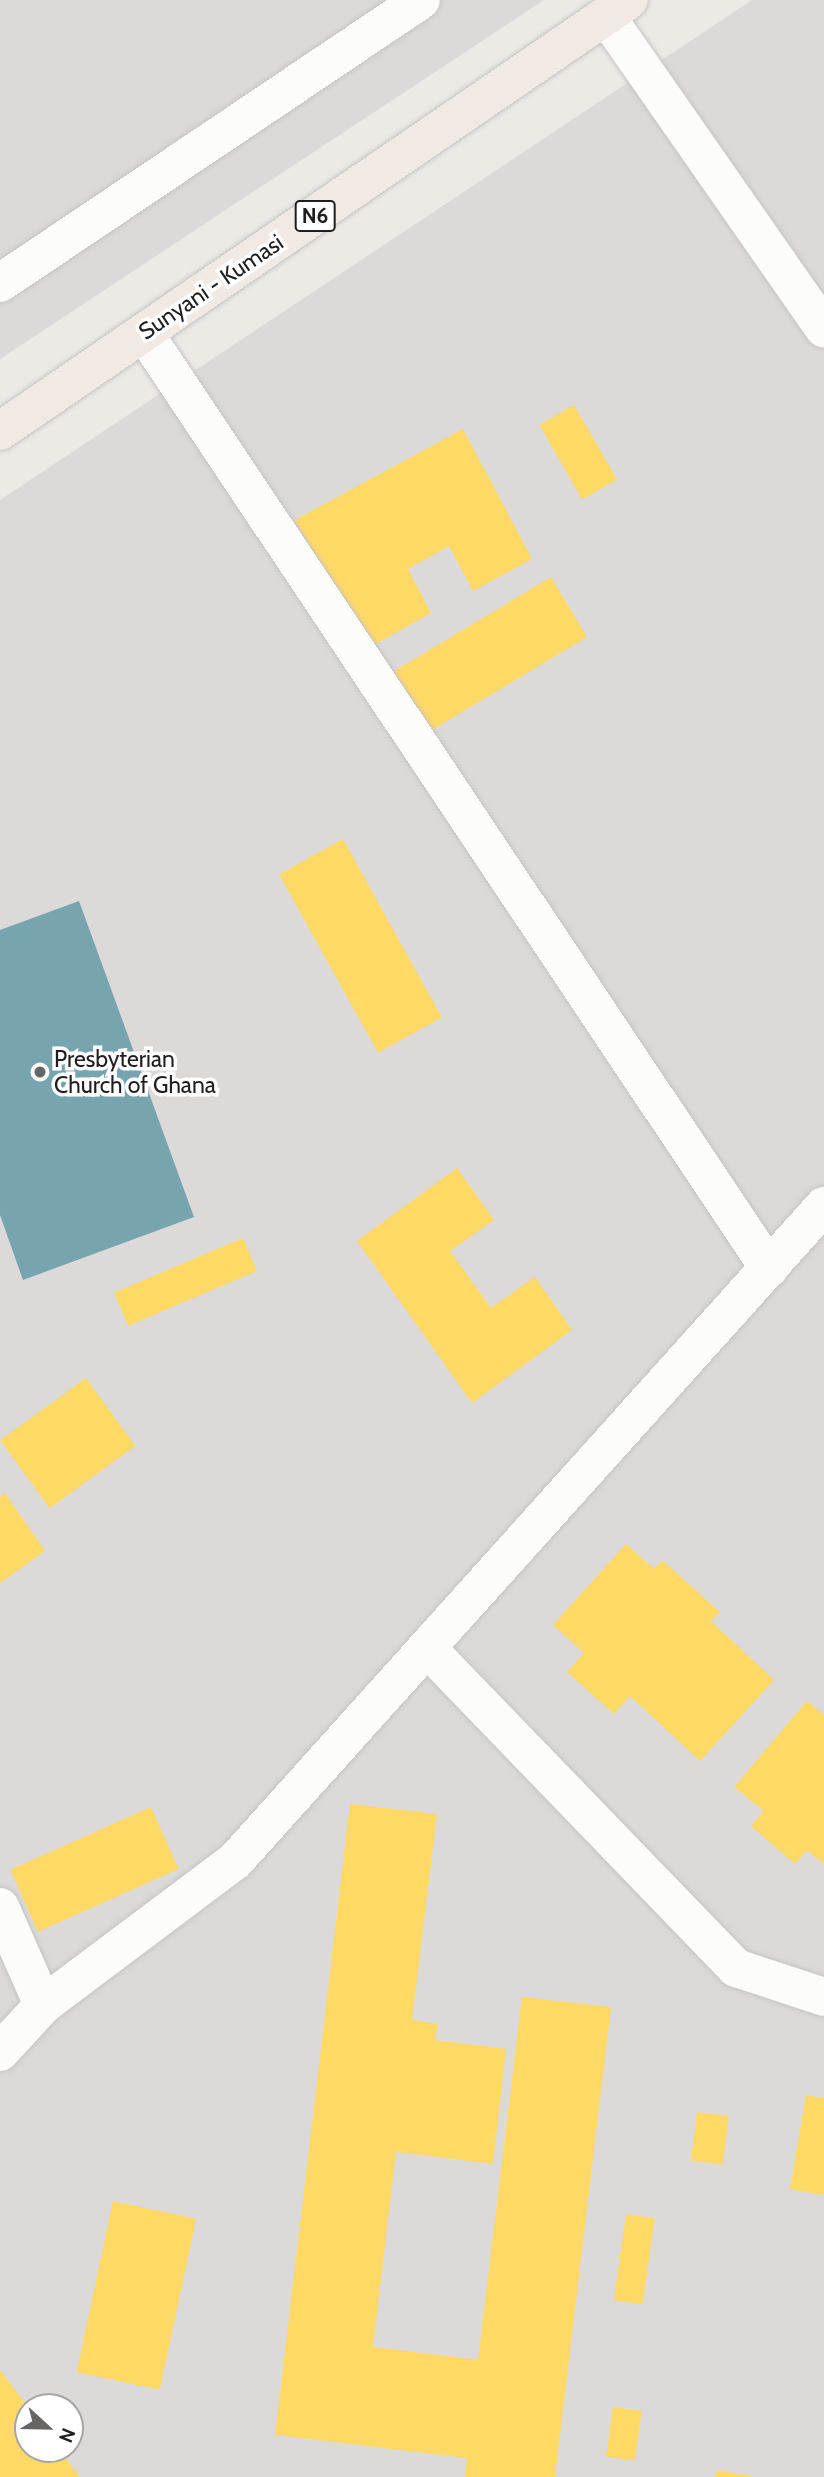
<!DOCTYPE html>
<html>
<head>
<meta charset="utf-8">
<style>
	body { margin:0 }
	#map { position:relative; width:824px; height:2477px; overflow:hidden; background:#edeae6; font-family:Cabin,sans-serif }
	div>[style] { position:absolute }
	.residential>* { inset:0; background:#dcdad8 }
	.homes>* { inset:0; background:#ffd966; transform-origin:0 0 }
	.public>* { inset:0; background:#76a5af }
	.roads { filter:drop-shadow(0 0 2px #c5c4c2) drop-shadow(0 0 2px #c5c4c2) }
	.minor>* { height:38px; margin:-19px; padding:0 19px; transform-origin:19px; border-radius:19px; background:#fcfcfb }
	.major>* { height:38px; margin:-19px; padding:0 19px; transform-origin:19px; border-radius:19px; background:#f1e9e3 }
	.dots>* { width:19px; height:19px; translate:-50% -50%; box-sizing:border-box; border:4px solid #fff; border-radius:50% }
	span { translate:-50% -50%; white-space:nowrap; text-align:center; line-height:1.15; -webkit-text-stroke:7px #fff; paint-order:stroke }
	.shield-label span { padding:2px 5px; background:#fff; border:2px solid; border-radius:5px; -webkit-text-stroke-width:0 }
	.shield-label { font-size:21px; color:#1e1e1e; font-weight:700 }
	.street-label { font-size:23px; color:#1e1e1e }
	.poi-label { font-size:23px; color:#1e1e1e }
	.left { translate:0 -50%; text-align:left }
	.north { position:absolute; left:14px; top:2393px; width:70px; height:70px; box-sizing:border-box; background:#fff; border:2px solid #a5a5a5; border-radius:50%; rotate:112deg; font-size:19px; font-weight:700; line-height:28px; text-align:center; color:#1e1e1e }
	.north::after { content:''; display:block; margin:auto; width:24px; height:32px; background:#666564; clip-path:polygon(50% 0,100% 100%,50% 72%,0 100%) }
</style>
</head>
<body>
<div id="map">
	<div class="residential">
		<div style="clip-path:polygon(0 0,544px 0,0 359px)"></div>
		<div style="clip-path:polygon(evenodd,752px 0,824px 0,824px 2477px,0 2477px,0 500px,752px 0,28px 2407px,70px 2407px,70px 2449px,28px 2449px,28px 2407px)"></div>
	</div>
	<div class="homes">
		<div style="left:574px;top:405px;width:86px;height:40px;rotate:60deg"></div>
		<div style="clip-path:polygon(463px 429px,532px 559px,473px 591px,449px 546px,408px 569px,431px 613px,365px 650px,295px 520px)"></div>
		<div style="left:551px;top:577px;width:70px;height:186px;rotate:59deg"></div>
		<div style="left:343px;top:839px;width:204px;height:73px;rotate:61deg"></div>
		<div style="clip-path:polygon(457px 1168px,494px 1220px,450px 1251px,491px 1308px,535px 1277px,572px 1330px,472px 1403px,357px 1241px)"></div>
		<div style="left:243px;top:1238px;width:36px;height:140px;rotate:67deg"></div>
		<div style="left:86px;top:1378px;width:84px;height:106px;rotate:54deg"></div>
		<div style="clip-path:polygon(5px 1493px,45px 1551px,0 1583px,0 1497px)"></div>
		<div style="clip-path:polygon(626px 1544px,654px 1569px,662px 1560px,720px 1612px,711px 1621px,774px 1680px,700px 1761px,630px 1696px,614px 1714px,567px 1672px,584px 1653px,553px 1625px)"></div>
		<div style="clip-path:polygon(807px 1701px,824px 1715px,824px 1864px,807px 1850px,795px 1864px,751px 1826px,764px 1811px,734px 1787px)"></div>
		<div style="clip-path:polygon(350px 1804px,437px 1814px,412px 2020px,438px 2024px,435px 2040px,506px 2049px,493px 2164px,396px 2152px,373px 2347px,478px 2360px,522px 1997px,611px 2007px,555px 2477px,465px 2477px,467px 2458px,275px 2435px)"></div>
		<div style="left:151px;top:1807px;width:68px;height:154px;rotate:66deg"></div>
		<div style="clip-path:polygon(806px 2095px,824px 2098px,824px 2195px,790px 2189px)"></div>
		<div style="left:697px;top:2112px;width:32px;height:49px;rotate:7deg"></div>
		<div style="left:113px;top:2201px;width:85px;height:175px;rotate:12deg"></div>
		<div style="left:626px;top:2214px;width:29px;height:87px;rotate:8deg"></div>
		<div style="clip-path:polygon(0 2370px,28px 2407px,28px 2449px,59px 2449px,80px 2477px,0 2477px)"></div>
		<div style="left:613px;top:2407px;width:29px;height:50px;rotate:8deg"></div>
		<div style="clip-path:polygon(717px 2470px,751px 2476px,751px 2477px,715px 2477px)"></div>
	</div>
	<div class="public">
		<div style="clip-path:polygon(79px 901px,194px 1217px,23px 1280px,0 1215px,0 930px)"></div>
	</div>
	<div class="roads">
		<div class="minor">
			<div style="left:606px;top:16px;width:381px;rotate:55.1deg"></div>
			<div style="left:0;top:283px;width:507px;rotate:-33.91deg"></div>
			<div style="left:144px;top:333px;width:1125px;rotate:56.24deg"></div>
			<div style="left:427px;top:1648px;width:445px;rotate:46deg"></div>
			<div style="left:736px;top:1968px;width:93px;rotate:18.2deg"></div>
			<div style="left:0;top:1907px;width:107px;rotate:66.3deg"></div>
			<div style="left:0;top:2052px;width:64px;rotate:-47.5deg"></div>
			<div style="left:43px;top:2005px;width:240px;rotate:-36.9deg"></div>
			<div style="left:235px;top:1861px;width:881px;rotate:-48.04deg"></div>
		</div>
		<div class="major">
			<div style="left:0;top:431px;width:762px;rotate:-34.42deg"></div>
		</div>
	</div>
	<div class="dots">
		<div style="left:40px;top:1072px;background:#666564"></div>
	</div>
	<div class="shield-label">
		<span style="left:315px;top:216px">N6</span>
	</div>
	<div class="street-label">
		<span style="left:211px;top:287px;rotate:-34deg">Sunyani - Kumasi</span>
	</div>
	<div class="poi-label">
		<span class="left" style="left:54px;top:1072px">Presbyterian<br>Church of Ghana</span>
	</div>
	<div class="north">N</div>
</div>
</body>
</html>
